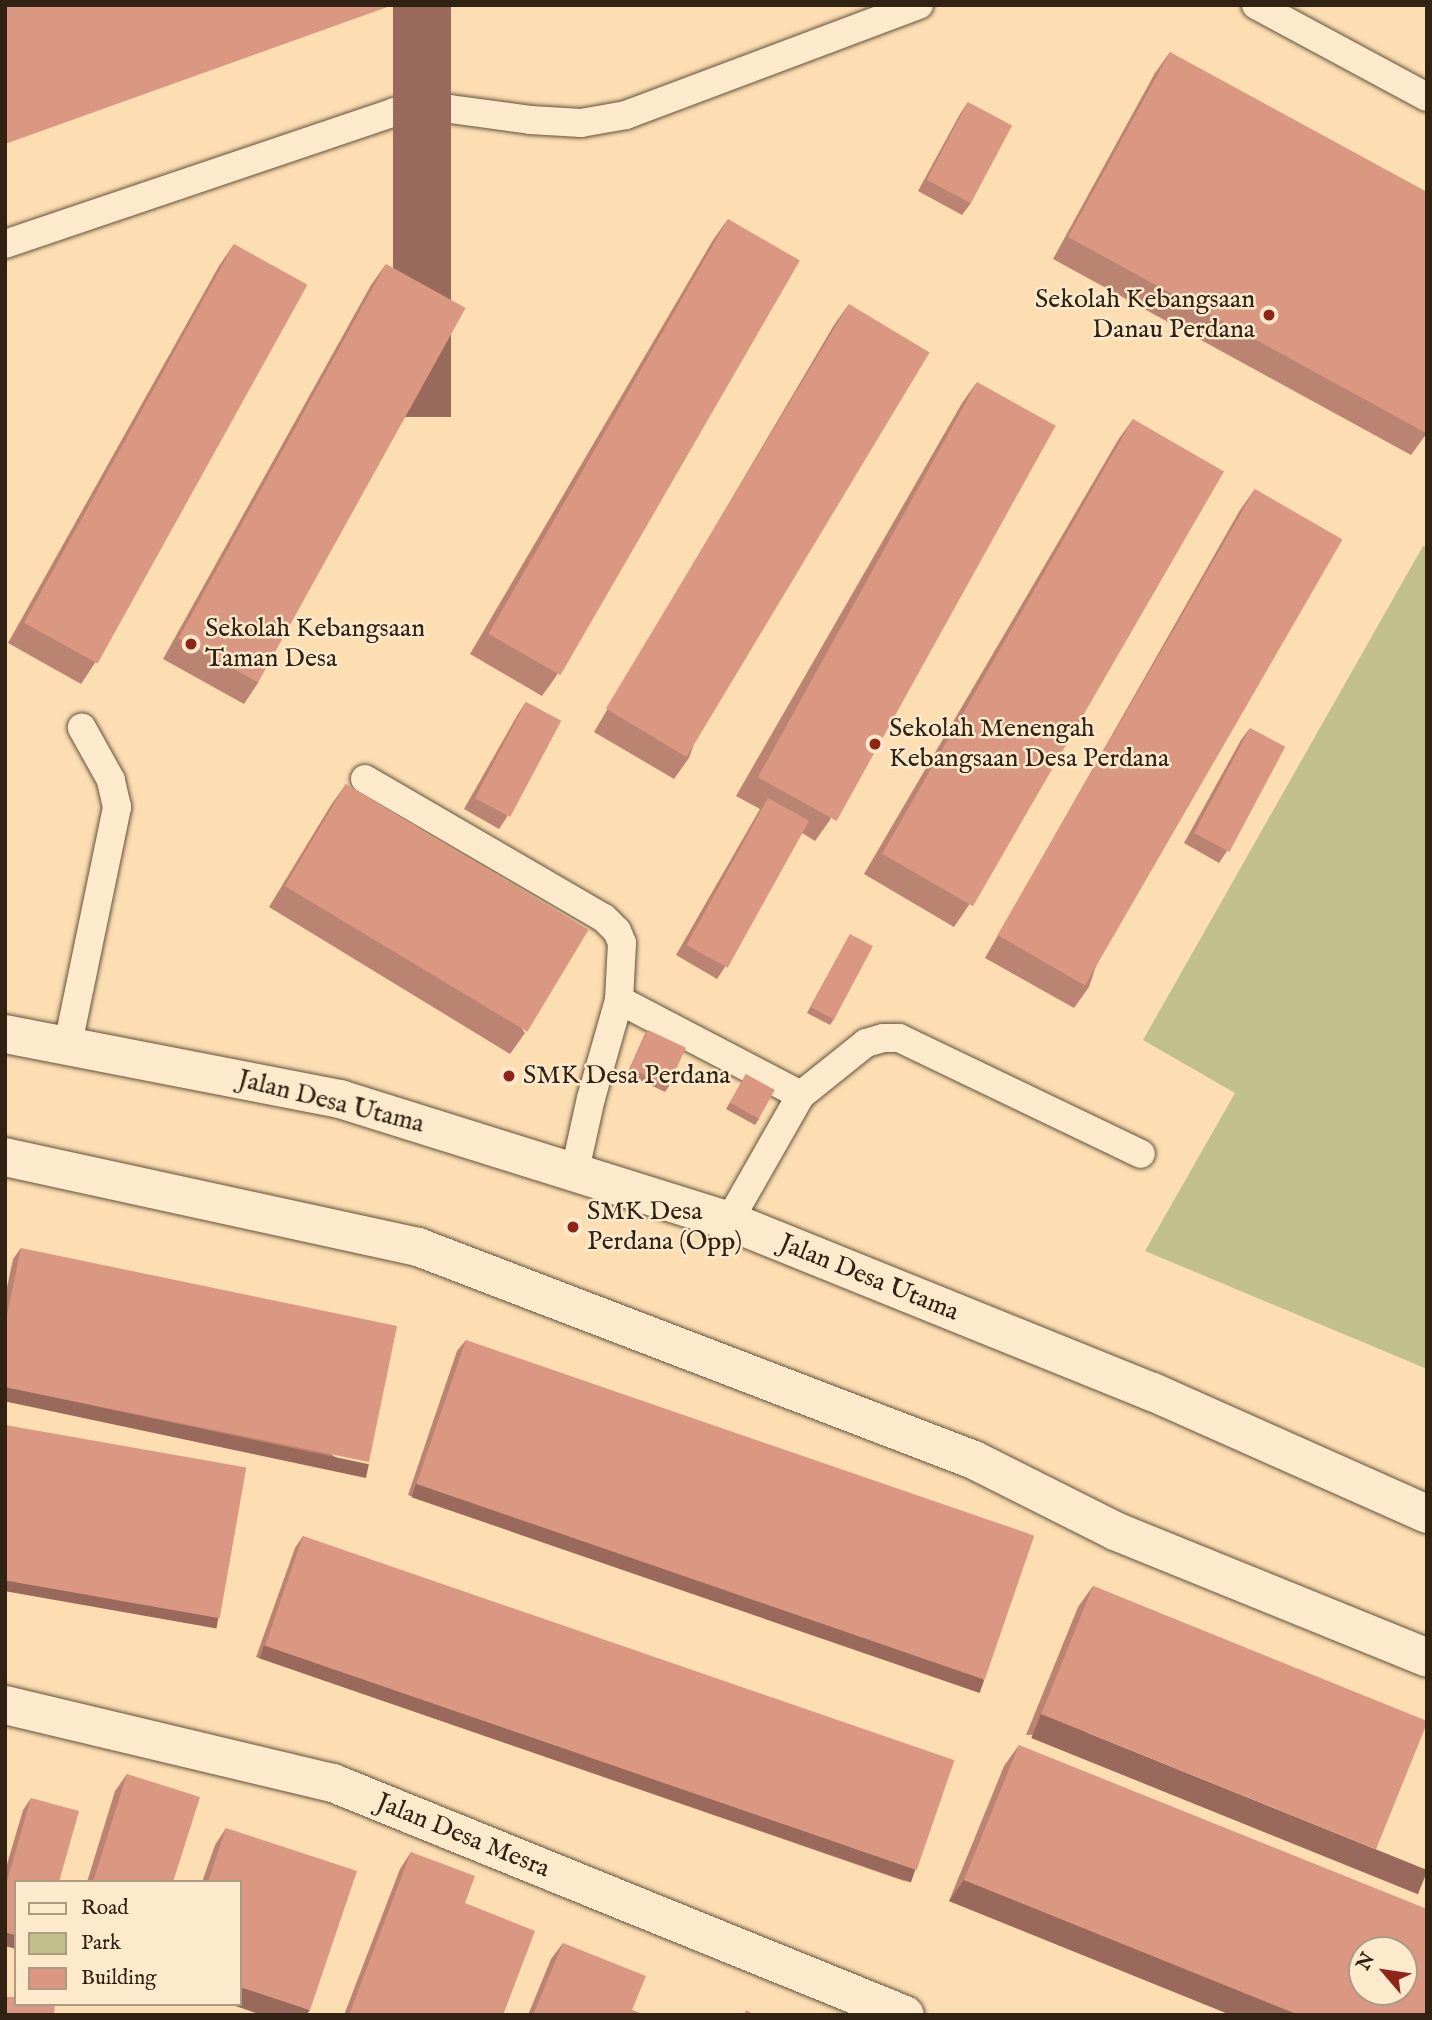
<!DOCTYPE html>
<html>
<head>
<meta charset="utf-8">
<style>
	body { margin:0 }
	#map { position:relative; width:1432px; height:2020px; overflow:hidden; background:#fcdeb2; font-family:"IM FELL English",serif }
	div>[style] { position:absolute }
	.green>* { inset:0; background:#c2c08a }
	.roads { filter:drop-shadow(0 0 2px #64513c) drop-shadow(0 0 2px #64513c) }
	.lane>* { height:28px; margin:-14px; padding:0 14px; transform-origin:14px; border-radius:14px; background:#fdeacd }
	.street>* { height:38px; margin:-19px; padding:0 19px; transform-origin:19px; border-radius:19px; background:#fdeacd }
	.secondary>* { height:38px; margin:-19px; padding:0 19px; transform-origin:19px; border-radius:19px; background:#fdeacd }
	.wall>* { inset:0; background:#bb8371 }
	.shaded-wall>* { inset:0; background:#996a5c; transform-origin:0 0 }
	.building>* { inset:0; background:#da9883; transform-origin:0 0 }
	.dots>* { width:19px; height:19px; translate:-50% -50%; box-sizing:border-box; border:4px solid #fdeacd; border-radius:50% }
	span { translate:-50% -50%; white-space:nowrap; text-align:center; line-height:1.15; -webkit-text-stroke:5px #fdeacd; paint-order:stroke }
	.poi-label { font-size:26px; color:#322214 }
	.right { translate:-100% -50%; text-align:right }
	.left { translate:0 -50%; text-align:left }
	.street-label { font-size:26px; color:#322214 }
	.frame { position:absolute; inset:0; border:7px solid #322214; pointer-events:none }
	.legend { position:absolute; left:14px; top:1880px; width:228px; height:126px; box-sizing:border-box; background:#fdeacd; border:2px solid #ac9a83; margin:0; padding:9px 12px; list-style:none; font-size:21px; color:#322214 }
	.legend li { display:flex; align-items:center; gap:14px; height:35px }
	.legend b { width:35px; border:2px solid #ac9a83 }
	.north { position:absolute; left:1348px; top:1936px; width:70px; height:70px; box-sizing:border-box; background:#fdeacd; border:2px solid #ac9a83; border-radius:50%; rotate:299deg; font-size:19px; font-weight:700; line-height:28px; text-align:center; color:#322214 }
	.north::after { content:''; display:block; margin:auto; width:24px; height:32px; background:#8f2418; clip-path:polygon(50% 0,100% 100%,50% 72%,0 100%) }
</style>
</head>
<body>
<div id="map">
	<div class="green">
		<div style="clip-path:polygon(1423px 546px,1427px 547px,1427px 1369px,1145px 1251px,1235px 1093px,1143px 1040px)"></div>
	</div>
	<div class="roads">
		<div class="lane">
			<div style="left:1256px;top:5px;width:194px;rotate:28.3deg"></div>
			<div style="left:5px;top:244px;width:411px;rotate:-18.7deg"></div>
			<div style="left:394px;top:112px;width:56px;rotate:-3.1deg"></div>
			<div style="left:450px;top:109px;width:81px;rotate:7.8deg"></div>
			<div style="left:530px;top:120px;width:51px;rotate:3.4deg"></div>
			<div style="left:581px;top:123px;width:46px;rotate:-10.1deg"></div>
			<div style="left:626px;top:115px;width:313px;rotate:-20.6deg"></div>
			<div style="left:365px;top:779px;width:276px;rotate:30.2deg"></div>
			<div style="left:604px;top:918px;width:18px;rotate:45deg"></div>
			<div style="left:617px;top:931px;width:13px;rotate:67deg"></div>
			<div style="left:622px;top:943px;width:57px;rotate:93deg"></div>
			<div style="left:619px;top:1000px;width:102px;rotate:105.9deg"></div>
			<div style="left:591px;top:1098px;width:74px;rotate:102.5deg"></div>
			<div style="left:619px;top:1000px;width:205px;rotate:27.6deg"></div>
			<div style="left:68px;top:1044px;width:242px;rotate:-78.3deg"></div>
			<div style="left:117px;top:807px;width:28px;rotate:-103deg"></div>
			<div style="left:111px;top:780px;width:60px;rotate:-119.1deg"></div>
			<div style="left:729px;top:1221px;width:145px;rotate:-60.3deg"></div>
			<div style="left:801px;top:1095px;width:83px;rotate:-38.7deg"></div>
			<div style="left:866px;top:1043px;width:18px;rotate:-16deg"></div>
			<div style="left:883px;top:1038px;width:16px"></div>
			<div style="left:899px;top:1038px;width:268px;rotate:25.6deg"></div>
		</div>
		<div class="street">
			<div style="left:5px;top:1157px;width:423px;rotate:12.3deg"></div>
			<div style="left:418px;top:1247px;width:595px;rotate:20.96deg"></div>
			<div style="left:974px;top:1460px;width:158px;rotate:26.7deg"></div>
			<div style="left:1115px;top:1531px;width:337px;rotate:22.1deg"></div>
			<div style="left:5px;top:1705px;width:337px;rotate:13.4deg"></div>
			<div style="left:333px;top:1783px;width:617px;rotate:22.08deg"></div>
		</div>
		<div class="secondary">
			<div style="left:5px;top:1034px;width:341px;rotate:11deg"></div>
			<div style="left:340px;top:1099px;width:408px;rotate:17.4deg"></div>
			<div style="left:729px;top:1221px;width:457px;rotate:22deg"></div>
			<div style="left:1153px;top:1392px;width:300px;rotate:24deg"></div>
		</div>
	</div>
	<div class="wall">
		<div style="clip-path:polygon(1170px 52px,1427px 433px,1411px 455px,1053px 259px,1155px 73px)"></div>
		<div style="clip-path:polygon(968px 102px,971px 203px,962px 215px,918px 191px,960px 114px)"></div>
		<div style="clip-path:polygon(728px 219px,557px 675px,542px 696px,470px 654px,713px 240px)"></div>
		<div style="clip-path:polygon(234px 244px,95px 663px,81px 684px,8px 643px,219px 266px)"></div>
		<div style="clip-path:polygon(386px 264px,258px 683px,244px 704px,163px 659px,371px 285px)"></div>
		<div style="clip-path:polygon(849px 304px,689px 758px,674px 779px,594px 732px,834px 325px)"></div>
		<div style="clip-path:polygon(977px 382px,830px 820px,815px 841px,802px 833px,725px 967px,717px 979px,676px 955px,760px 809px,736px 796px,962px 403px)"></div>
		<div style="clip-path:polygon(1133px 419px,969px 905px,954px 927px,864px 874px,1118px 440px)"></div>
		<div style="clip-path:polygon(1255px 489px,1089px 987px,1074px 1008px,985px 958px,1240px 510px)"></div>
		<div style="clip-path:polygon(526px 702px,507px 817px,499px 829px,464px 809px,518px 714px)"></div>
		<div style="clip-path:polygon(1250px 728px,1227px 851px,1219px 863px,1184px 843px,1241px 740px)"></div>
		<div style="clip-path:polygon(346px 784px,525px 1033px,510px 1054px,269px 907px,331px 805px)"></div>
		<div style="clip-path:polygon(850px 934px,834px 1019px,830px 1025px,807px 1013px)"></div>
		<div style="clip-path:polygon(648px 1030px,669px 1086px,665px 1092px,627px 1074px,644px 1036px)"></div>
		<div style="clip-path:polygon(746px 1074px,759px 1119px,755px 1125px,726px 1109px)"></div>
		<div style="clip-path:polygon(21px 1248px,361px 1474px,5px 1401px,5px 1297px,13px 1259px)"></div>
		<div style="clip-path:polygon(466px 1340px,985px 1676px,977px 1688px,408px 1495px,457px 1351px)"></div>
		<div style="clip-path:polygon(303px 1536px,907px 1882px,256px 1657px,295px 1548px)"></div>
		<div style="clip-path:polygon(1093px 1586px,1427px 1722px,1026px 1735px,1078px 1607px)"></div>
		<div style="clip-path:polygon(1019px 1745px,1427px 2015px,1231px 2015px,949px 1901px,1004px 1766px)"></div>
		<div style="clip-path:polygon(127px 1774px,173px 1882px,87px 1882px,115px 1791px)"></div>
		<div style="clip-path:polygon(31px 1798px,5px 1946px,5px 1871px,23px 1810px)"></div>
		<div style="clip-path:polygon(226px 1828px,306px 2015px,262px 2015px,230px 2004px,240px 2004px,240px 1882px,202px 1882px,215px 1845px)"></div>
		<div style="clip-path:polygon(411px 1852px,465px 1903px,503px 2015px,344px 2015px,400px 1869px)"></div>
		<div style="clip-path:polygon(563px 1943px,632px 2010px,644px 2015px,528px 2015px,551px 1959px)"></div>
	</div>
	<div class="shaded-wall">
		<div style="left:393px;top:5px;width:58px;height:412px"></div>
		<div style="left:5px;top:1387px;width:372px;height:14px;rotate:12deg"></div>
		<div style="left:416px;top:1484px;width:601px;height:14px;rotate:19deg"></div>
		<div style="left:5px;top:1578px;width:217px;height:13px;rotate:10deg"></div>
		<div style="left:264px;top:1645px;width:689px;height:14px;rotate:19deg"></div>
		<div style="left:1041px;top:1714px;width:417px;height:26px;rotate:22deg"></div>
		<div style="clip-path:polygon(964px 1880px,1299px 2015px,1231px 2015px,949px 1901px)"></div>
		<div style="clip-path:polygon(5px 1932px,16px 1935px,16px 1949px,5px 1946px)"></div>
		<div style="clip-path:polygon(240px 1987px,310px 2010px,306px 2015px,262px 2015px,230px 2004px,240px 2004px)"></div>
	</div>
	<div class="building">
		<div style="clip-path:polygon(5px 5px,393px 5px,5px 144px)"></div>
		<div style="clip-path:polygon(1170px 52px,1427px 192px,1426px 433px,1068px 237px)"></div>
		<div style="left:968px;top:102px;width:50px;height:88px;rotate:28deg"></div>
		<div style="left:728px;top:219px;width:83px;height:479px;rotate:30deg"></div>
		<div style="left:234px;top:244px;width:84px;height:433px;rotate:29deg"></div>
		<div style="left:386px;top:264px;width:91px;height:428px;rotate:29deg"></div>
		<div style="left:849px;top:304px;width:94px;height:472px;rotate:31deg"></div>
		<div style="left:977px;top:382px;width:90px;height:452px;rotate:29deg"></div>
		<div style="left:1133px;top:419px;width:105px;height:502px;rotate:30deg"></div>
		<div style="left:1255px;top:489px;width:101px;height:515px;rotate:30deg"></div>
		<div style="left:526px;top:702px;width:40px;height:109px;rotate:28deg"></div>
		<div style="left:1250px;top:728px;width:40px;height:119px;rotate:28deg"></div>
		<div style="left:346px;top:784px;width:283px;height:119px;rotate:31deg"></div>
		<div style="left:768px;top:798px;width:47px;height:168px;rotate:29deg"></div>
		<div style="left:850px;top:934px;width:26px;height:83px;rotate:28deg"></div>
		<div style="left:648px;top:1030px;width:42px;height:42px;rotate:25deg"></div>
		<div style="left:746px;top:1074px;width:33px;height:33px;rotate:29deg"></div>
		<div style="clip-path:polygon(21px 1248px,397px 1326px,369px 1462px,5px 1387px,5px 1324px)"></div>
		<div style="left:466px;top:1340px;width:601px;height:152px;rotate:19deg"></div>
		<div style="left:5px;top:1425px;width:245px;height:153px;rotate:10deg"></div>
		<div style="left:303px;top:1536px;width:689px;height:116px;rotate:19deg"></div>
		<div style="left:1093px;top:1586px;width:361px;height:138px;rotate:22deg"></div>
		<div style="clip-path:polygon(evenodd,1019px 1745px,1427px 1909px,1427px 2015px,1299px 2015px,964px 1880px,1019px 1745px,1362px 1950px,1404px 1950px,1404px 1992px,1362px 1992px,1362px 1950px)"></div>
		<div style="clip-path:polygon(127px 1774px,200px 1797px,173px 1882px,93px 1882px)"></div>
		<div style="clip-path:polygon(31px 1798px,79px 1811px,59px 1882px,16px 1882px,16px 1935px,5px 1932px,5px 1888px)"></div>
		<div style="clip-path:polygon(226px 1828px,357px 1871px,310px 2010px,240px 1987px,240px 1882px,208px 1882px)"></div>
		<div style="clip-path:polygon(411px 1852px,475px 1876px,465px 1903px,535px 1931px,503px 2015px,349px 2015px)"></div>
		<div style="clip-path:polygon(563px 1943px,646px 1976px,632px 2010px,644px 2015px,533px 2015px)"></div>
		<div style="clip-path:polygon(5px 1997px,16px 1997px,16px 2004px,55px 2004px,54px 2015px,5px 2015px)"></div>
		<div style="clip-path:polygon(746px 2010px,755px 2015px,744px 2015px)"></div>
	</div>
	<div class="dots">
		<div style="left:1269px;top:315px;background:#8f2418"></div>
		<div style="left:191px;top:644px;background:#8f2418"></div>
		<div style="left:875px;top:744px;background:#8f2418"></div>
		<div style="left:509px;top:1076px;background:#8f2418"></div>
		<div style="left:573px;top:1227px;background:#8f2418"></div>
	</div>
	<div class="poi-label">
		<span class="right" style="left:1255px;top:315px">Sekolah Kebangsaan<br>Danau Perdana</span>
		<span class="left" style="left:205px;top:644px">Sekolah Kebangsaan<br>Taman Desa</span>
		<span class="left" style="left:889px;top:744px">Sekolah Menengah<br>Kebangsaan Desa Perdana</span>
		<span class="left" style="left:523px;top:1076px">SMK Desa Perdana</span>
		<span class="left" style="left:587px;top:1227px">SMK Desa<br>Perdana (Opp)</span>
	</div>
	<div class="street-label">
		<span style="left:331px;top:1102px;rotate:14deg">Jalan Desa Utama</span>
		<span style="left:869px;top:1278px;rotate:22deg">Jalan Desa Utama</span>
		<span style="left:463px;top:1836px;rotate:22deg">Jalan Desa Mesra</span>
	</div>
	<div class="frame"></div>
	<ul class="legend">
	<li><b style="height:9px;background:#fdeacd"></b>Road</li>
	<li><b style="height:19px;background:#c2c08a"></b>Park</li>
	<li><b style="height:19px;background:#da9883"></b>Building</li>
	</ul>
	<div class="north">N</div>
</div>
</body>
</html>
